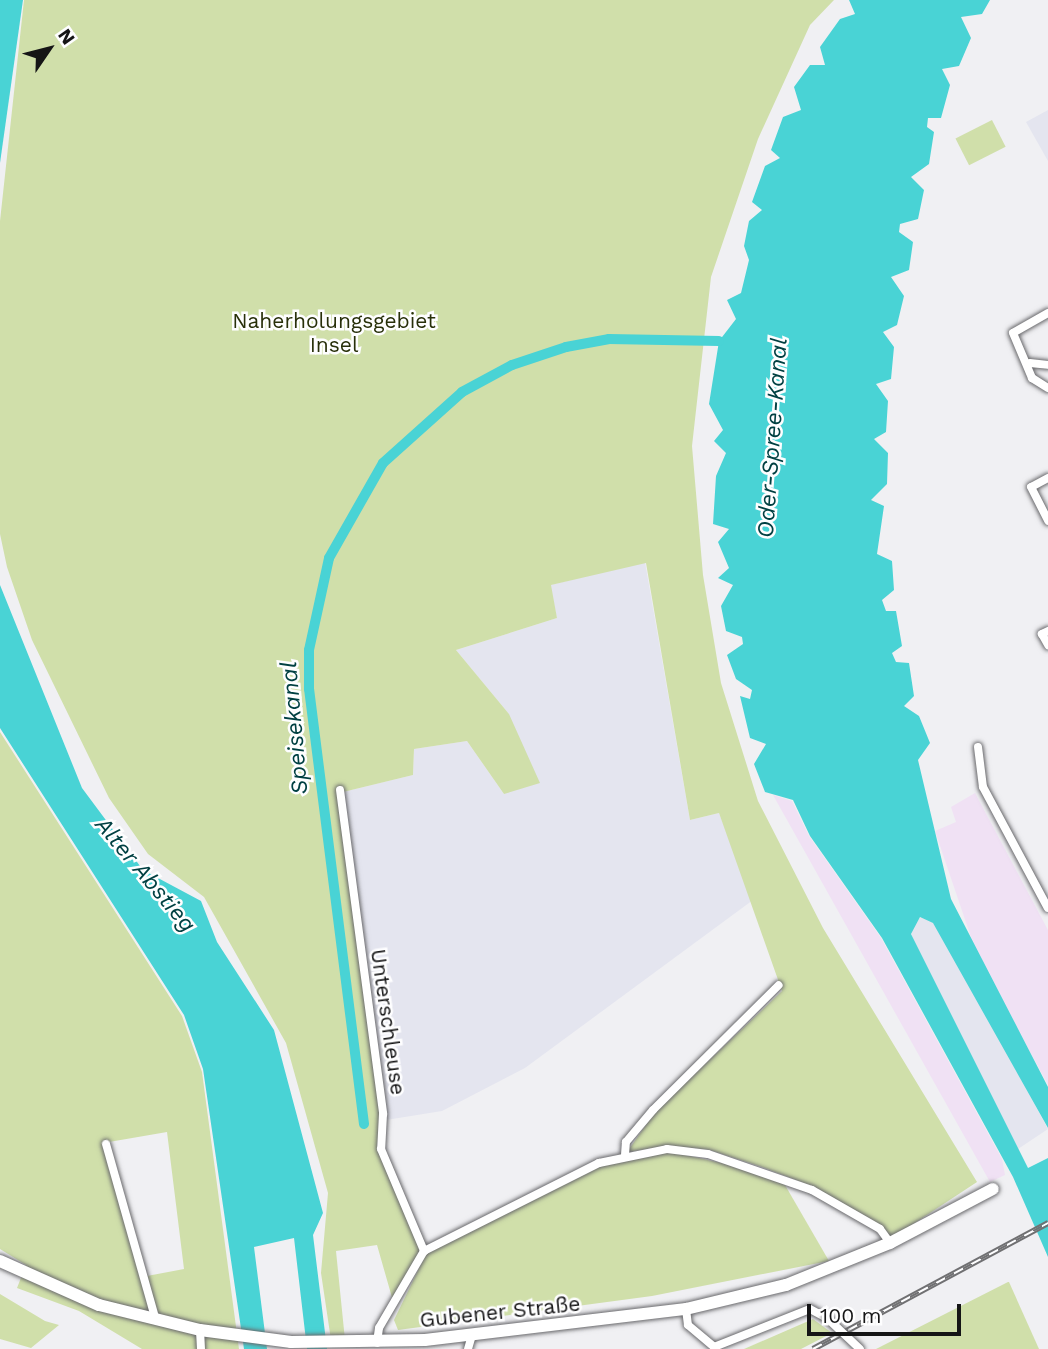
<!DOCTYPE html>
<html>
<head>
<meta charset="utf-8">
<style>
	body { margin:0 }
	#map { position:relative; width:1048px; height:1349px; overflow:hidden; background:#f0f0f3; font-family:"Work Sans",sans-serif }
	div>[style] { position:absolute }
	.built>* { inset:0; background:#e4e5ef }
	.industrial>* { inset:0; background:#f0e1f4 }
	.green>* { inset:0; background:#d0dfaa; transform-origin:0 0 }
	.water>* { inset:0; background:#49d3d5 }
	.canal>* { height:10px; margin:-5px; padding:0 5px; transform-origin:5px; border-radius:5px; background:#49d3d5 }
	.roads { filter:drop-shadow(0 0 2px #69696c) drop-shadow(0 0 2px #69696c) }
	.minor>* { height:8px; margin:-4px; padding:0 4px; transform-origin:4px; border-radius:4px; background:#fff }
	.secondary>* { height:12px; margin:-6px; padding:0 6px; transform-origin:6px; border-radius:6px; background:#fff }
	.rail>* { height:6px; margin-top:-3px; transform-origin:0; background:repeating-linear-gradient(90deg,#fefeff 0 10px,#707072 0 20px); box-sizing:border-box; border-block:2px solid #707072 }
	.bridges { filter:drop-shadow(0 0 2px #69696c) drop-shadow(0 0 2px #69696c) }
	.minor-bridge>* { height:8px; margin:-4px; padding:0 4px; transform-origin:4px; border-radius:4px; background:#fff }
	span { translate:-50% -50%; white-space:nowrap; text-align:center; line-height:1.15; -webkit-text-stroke:5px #fefeff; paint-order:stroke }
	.park-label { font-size:21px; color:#28300a }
	.street-label { font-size:21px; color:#151516 }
	.water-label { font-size:23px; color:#004042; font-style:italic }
	.north { position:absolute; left:14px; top:14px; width:70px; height:70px; -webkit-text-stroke:5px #fefeff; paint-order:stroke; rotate:55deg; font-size:19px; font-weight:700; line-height:28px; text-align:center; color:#151516 }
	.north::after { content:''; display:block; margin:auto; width:24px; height:32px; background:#151516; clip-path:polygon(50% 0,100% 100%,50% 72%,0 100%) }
	.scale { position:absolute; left:807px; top:1304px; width:154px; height:32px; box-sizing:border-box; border:4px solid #151516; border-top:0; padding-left:9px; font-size:21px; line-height:24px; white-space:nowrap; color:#151516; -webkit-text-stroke:5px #fefeff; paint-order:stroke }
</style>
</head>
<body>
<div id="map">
	<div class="built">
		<div style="clip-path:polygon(1048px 110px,1048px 161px,1026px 122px)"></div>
		<div style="clip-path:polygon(645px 562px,690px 820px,719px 813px,753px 900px,525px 1068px,442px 1111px,386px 1120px,343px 792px,413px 775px,414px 749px,467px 741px,504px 794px,509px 714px,456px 650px,557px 618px,550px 585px)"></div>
		<div style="clip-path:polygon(921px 917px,933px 923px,950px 948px,1048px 1129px,1018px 1149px,917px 956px,910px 928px)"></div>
	</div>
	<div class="industrial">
		<div style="clip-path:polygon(975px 793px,1048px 930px,1048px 1085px,976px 952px,935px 831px,956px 822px,951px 807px)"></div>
		<div style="clip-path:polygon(773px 795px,792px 801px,809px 836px,881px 938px,1002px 1159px,1005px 1175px,990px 1182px)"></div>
	</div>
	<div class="green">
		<div style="clip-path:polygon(24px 0,834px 0,810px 25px,758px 139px,711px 277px,692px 446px,703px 575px,721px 683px,758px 801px,823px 928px,977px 1182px,892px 1238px,812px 1186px,762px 1167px,710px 1150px,668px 1146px,627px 1152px,655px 1112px,782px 991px,719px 813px,690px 820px,646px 563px,551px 585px,557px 618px,456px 650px,509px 714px,540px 783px,504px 794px,467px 741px,414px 749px,413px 775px,339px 793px,381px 1112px,378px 1148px,422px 1251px,393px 1301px,377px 1245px,336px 1251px,345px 1340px,331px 1340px,321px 1273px,328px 1193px,286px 1043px,204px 897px,148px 854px,109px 798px,32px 640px,7px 567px,0 534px,0 221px)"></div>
		<div style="left:992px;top:120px;width:30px;height:41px;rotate:63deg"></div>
		<div style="clip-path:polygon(evenodd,0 732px,182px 1016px,202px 1072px,239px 1349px,142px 1349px,79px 1311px,17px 1288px,26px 1265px,0 1249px,0 732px,167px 1132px,184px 1269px,147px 1276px,109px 1142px,167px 1132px)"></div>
		<div style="clip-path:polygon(667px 1151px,762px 1172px,785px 1185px,829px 1261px,652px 1296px,398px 1330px,394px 1320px,426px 1254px,601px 1165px)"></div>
		<div style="clip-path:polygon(1009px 1282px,1039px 1349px,876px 1349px,1008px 1282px)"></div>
		<div style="clip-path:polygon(0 1294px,45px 1321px,59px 1325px,31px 1348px,0 1339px)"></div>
		<div style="clip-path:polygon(813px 1319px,832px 1333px,801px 1349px,744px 1349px)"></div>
	</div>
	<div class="water">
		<div style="clip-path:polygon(0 0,23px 0,0 163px)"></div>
		<div style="clip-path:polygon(990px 0,982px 14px,961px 17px,971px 38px,959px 66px,942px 69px,950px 85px,941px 118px,928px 118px,927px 127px,934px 132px,929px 164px,911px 177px,924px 190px,918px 219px,900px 224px,899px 232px,913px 242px,909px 270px,891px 277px,904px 296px,897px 325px,883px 332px,894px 347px,891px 379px,876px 384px,888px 401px,886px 432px,874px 439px,888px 453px,887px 484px,871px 500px,884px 506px,877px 554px,892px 561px,894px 590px,882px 600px,886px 611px,896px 611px,902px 646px,892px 653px,896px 662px,909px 663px,914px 696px,904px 706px,919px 716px,930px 743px,918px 760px,951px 899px,1048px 1087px,1048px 1128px,933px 923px,920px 917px,911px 934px,1028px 1168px,1048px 1158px,1048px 1257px,1013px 1177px,882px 938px,810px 836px,793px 800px,765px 792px,754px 764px,766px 744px,750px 738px,740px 696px,750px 699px,752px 690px,736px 679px,727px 655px,743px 644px,742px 637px,726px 631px,721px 606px,733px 585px,718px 578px,729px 568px,718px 542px,729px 529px,713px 524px,716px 476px,726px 453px,714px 441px,723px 430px,709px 404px,719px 341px,736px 319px,727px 300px,741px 293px,749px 260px,744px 246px,749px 221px,762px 210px,752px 202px,765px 166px,780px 158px,771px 150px,783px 117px,801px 110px,794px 87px,810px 65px,825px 65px,820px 47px,840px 19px,855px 14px,849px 0)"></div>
		<div style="clip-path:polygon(0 585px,82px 788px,143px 870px,201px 901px,217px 942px,274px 1030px,323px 1213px,313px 1235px,327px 1349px,307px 1349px,294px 1238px,254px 1247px,267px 1349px,244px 1349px,203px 1069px,184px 1015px,0 728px)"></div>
	</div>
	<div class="canal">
		<div style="left:364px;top:1124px;width:438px;rotate:-97.2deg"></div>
		<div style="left:309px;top:689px;width:39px;rotate:-90deg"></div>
		<div style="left:309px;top:650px;width:94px;rotate:-77.7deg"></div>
		<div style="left:329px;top:558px;width:109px;rotate:-60.4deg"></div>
		<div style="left:383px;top:463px;width:106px;rotate:-41.9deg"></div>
		<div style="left:462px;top:392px;width:57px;rotate:-28.4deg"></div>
		<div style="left:512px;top:365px;width:57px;rotate:-18.4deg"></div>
		<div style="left:566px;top:347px;width:44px;rotate:-10.5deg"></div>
		<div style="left:609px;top:339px;width:110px;rotate:1deg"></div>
	</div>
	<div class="roads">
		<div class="minor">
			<div style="left:1048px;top:313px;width:40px;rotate:150.3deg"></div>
			<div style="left:1013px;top:333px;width:49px;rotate:67.1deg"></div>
			<div style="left:1032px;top:378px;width:19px;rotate:32deg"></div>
			<div style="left:1030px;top:363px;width:18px;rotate:6deg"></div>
			<div style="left:1048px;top:478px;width:19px;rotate:152deg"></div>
			<div style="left:1031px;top:487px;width:38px;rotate:63deg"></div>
			<div style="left:1048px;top:631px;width:7px;rotate:153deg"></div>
			<div style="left:1042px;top:634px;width:13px;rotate:61deg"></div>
			<div style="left:978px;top:747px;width:40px;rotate:82.9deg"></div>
			<div style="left:983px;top:787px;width:137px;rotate:61.8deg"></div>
			<div style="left:340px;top:790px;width:327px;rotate:82.4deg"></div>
			<div style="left:383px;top:1114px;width:35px;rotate:93deg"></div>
			<div style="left:381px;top:1149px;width:111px;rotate:67.1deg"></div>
			<div style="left:424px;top:1251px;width:89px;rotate:120.3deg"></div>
			<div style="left:379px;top:1328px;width:15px;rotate:98deg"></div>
			<div style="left:106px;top:1144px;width:180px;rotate:74.2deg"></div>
			<div style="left:625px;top:1155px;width:13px;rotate:-86deg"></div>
			<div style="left:626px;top:1142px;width:42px;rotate:-49.8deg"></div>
			<div style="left:653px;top:1110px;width:177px;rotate:-44.8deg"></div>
			<div style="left:424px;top:1251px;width:196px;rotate:-26.7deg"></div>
			<div style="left:599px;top:1163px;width:69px;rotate:-11.6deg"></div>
			<div style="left:667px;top:1149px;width:41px;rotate:7deg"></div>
			<div style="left:708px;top:1154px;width:110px;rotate:19.1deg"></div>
			<div style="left:812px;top:1190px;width:78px;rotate:29.8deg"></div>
			<div style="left:880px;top:1229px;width:17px;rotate:54deg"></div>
			<div style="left:686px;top:1309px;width:16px;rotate:83deg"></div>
			<div style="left:688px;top:1325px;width:34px;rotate:40deg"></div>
			<div style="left:714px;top:1347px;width:103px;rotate:-21.6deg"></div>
			<div style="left:810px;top:1309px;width:19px;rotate:28deg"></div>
			<div style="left:200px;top:1330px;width:19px;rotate:87deg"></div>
			<div style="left:468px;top:1349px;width:15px;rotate:-74deg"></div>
		</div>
		<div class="secondary">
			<div style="left:0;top:1261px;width:108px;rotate:24deg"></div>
			<div style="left:99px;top:1305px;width:104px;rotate:13.9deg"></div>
			<div style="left:200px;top:1330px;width:92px;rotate:7.5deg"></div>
			<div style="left:291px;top:1342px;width:134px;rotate:-0.9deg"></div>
			<div style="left:425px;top:1340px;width:263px;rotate:-6.8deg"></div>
			<div style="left:686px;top:1309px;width:103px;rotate:-13.5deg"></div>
			<div style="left:786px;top:1285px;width:112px;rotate:-22deg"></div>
			<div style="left:890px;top:1243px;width:116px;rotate:-27.7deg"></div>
		</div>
	</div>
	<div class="rail">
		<div style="left:813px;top:1349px;width:267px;rotate:-28.2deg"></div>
	</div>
	<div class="bridges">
		<div class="minor-bridge">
			<div style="left:827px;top:1318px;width:45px;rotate:43.2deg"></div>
		</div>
	</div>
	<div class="park-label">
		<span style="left:334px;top:333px">Naherholungsgebiet<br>Insel</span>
	</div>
	<div class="street-label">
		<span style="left:388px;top:1022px;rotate:82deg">Unterschleuse</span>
		<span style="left:500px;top:1312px;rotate:-6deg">Gubener Straße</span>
	</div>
	<div class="water-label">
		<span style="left:773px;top:438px;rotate:-86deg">Oder-Spree-Kanal</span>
		<span style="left:295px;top:728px;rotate:-95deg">Speisekanal</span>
		<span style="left:145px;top:875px;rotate:50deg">Alter Abstieg</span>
	</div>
	<div class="north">N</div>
	<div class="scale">100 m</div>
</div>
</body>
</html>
